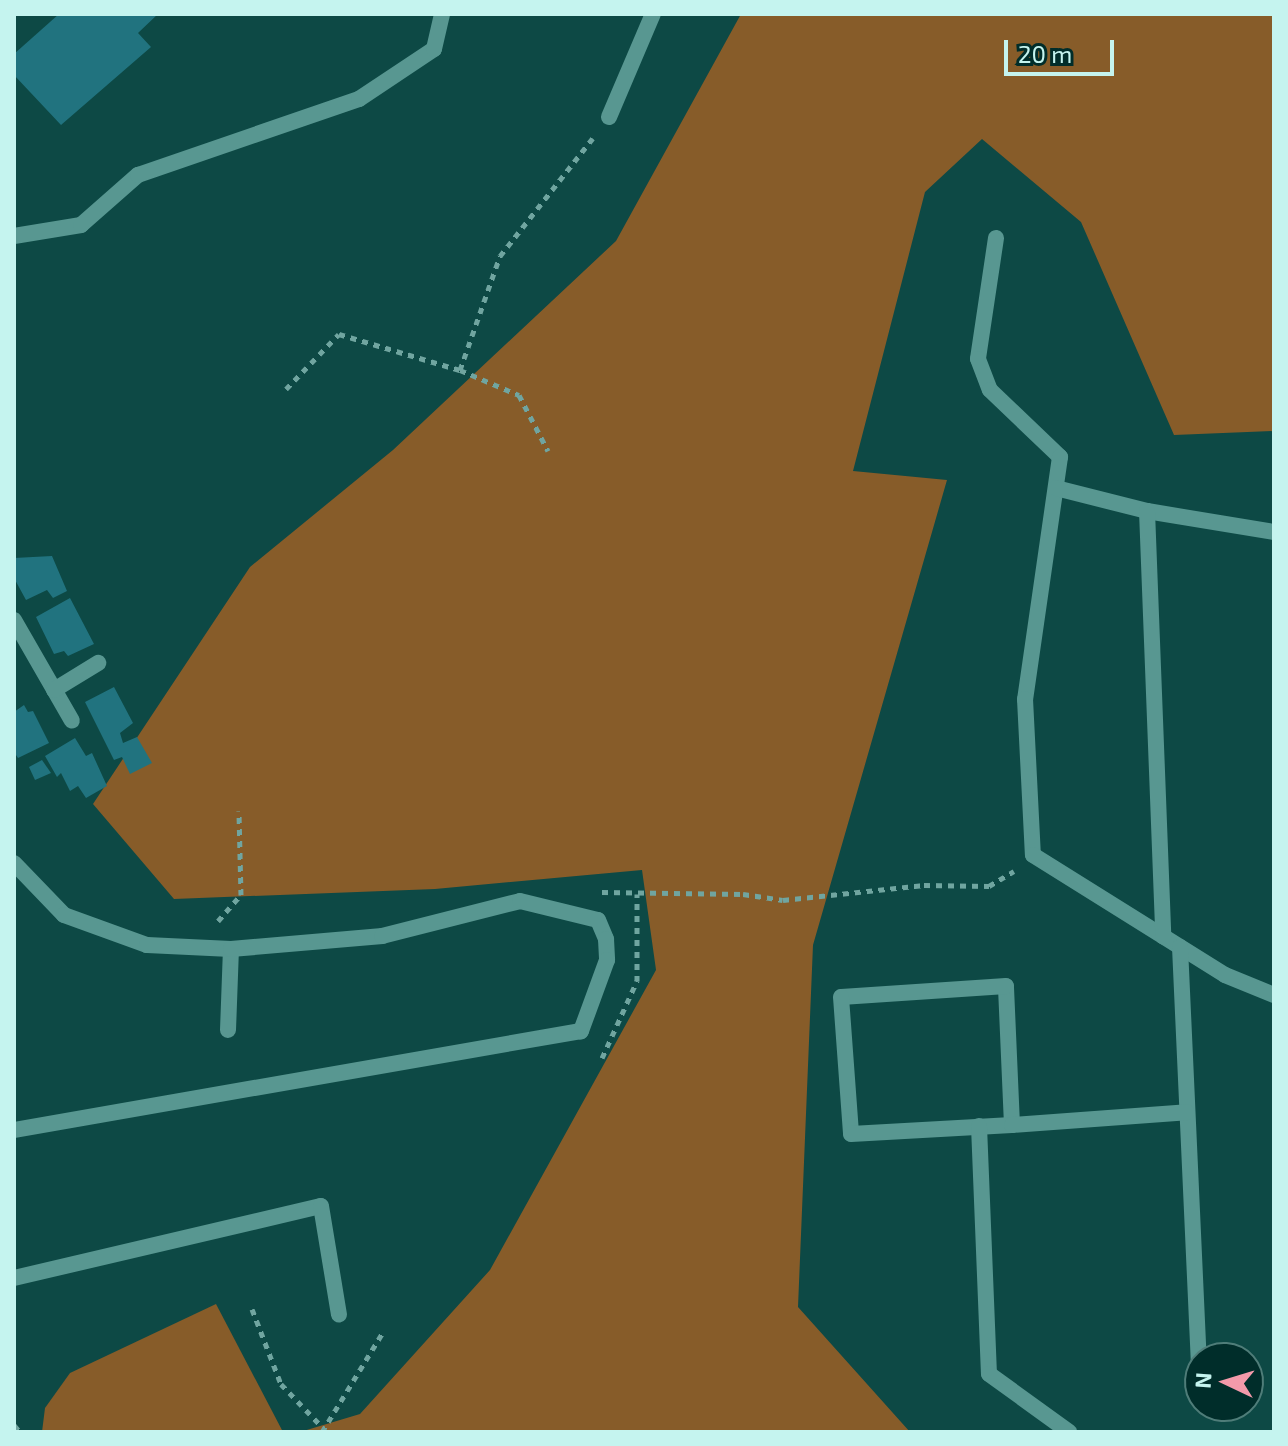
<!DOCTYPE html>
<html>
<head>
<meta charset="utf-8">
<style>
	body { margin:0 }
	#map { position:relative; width:1288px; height:1446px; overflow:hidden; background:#0d4945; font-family:"Exo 2",sans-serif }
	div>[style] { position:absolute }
	.forest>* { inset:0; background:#875c29 }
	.building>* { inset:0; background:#21737f }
	.path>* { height:5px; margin-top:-2.5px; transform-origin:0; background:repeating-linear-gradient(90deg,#70a5a0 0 6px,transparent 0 12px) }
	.lane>* { height:16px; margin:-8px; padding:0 8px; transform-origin:8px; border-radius:8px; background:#589791 }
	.street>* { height:16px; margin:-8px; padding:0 8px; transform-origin:8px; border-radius:8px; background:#589791 }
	span { translate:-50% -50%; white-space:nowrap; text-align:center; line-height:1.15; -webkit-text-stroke:8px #002d2a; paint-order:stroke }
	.frame { position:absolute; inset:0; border:16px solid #c5f4ef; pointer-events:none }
	.north { position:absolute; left:1184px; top:1342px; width:80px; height:80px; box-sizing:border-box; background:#002d2a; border:2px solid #4f7d79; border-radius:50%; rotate:274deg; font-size:22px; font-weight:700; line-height:32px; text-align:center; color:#c5f4ef }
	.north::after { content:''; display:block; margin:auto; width:28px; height:36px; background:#f39aaa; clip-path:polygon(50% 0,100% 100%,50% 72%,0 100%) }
	.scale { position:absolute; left:1004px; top:40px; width:110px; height:36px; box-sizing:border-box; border:4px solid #c5f4ef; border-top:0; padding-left:10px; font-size:24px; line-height:28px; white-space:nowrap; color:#c5f4ef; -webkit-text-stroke:6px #002d2a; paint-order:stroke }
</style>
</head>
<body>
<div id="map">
	<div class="forest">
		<div style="clip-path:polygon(741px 14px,1274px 14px,1274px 431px,1174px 435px,1081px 222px,982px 139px,925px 192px,853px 471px,947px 480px,813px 945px,798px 1307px,910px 1432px,300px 1432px,360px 1414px,490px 1270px,656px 970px,642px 870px,435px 889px,174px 899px,93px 804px,250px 567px,393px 450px,616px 241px)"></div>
		<div style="clip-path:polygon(216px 1304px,283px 1432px,42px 1432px,45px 1408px,70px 1373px)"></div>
	</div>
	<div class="building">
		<div style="clip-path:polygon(59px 14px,158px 14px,138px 33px,151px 47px,61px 125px,14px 75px,14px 54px)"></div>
		<div style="clip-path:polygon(52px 556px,67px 591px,53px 598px,47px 590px,26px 600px,14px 578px,14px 558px)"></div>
		<div style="clip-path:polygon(70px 598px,94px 644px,68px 656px,64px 651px,54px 654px,36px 617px)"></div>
		<div style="clip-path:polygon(114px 687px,133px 723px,120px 733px,123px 743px,137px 737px,152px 763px,130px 774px,122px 757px,114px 760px,85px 702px)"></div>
		<div style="clip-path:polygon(24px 705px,28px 712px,33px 711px,49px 743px,18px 758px,14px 752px,14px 712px)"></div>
		<div style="clip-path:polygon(75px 738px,86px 756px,92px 753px,107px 786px,86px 798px,78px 786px,70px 791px,61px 773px,57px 777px,45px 756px)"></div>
		<div style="clip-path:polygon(42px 760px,51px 773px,35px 780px,29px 767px)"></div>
	</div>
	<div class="path">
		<div style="left:460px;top:370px;width:121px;rotate:-70.7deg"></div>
		<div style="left:500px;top:256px;width:150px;rotate:-51.8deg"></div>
		<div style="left:286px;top:389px;width:76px;rotate:-46.1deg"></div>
		<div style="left:339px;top:334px;width:126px;rotate:16.6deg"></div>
		<div style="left:460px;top:370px;width:64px;rotate:23deg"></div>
		<div style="left:519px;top:395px;width:63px;rotate:62.6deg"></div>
		<div style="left:602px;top:892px;width:141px;rotate:0.8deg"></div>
		<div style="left:743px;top:894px;width:40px;rotate:8.5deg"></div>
		<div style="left:783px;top:900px;width:142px;rotate:-6.1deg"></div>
		<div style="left:924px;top:885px;width:65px;rotate:0.9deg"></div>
		<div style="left:989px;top:886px;width:29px;rotate:-31deg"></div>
		<div style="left:218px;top:921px;width:35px;rotate:-49deg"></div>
		<div style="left:241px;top:895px;width:84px;rotate:-91.4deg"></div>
		<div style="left:602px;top:1058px;width:85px;rotate:-65.6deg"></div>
		<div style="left:637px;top:981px;width:87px;rotate:-90deg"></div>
		<div style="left:252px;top:1309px;width:80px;rotate:68.9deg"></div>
		<div style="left:281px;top:1384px;width:61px;rotate:46.3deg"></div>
		<div style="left:14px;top:1425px;width:9px;rotate:49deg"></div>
		<div style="left:322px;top:1432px;width:117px;rotate:-58.6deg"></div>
	</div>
	<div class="lane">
		<div style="left:228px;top:1030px;width:81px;rotate:-87.9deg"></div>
	</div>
	<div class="street">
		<div style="left:609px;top:117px;width:112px;rotate:-66.9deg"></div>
		<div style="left:14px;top:236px;width:68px;rotate:-9.3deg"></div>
		<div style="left:81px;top:225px;width:76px;rotate:-41.3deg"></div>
		<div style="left:138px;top:175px;width:234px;rotate:-19deg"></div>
		<div style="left:359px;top:99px;width:90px;rotate:-33.7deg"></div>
		<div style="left:434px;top:49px;width:36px;rotate:-77deg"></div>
		<div style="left:996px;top:238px;width:122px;rotate:98.5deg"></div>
		<div style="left:978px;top:359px;width:33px;rotate:69deg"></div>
		<div style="left:990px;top:390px;width:97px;rotate:43.7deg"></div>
		<div style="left:1060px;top:457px;width:245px;rotate:98.2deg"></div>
		<div style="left:1025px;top:699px;width:156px;rotate:87.1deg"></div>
		<div style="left:1033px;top:855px;width:226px;rotate:32deg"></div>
		<div style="left:1225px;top:975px;width:53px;rotate:22.2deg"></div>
		<div style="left:1056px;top:488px;width:94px;rotate:14.2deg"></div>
		<div style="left:1147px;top:511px;width:129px;rotate:9.4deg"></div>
		<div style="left:1147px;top:511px;width:426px;rotate:87.8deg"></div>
		<div style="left:14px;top:620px;width:116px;rotate:60.1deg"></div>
		<div style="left:54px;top:690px;width:52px;rotate:-31.5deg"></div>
		<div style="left:14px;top:863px;width:72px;rotate:46.1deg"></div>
		<div style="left:64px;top:915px;width:88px;rotate:19.9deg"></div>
		<div style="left:147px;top:945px;width:84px;rotate:2.7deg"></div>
		<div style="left:231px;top:949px;width:152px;rotate:-4.9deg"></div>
		<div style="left:382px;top:936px;width:142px;rotate:-14.2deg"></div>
		<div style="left:520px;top:901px;width:80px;rotate:13.7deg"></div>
		<div style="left:598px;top:920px;width:21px;rotate:67deg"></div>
		<div style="left:606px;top:939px;width:21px;rotate:87deg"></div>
		<div style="left:607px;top:960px;width:76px;rotate:110.1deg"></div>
		<div style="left:581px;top:1031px;width:576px;rotate:170.1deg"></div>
		<div style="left:1180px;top:947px;width:419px;rotate:87.4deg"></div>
		<div style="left:1012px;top:1125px;width:139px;rotate:-92.5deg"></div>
		<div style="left:1006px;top:986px;width:165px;rotate:176.2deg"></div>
		<div style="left:841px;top:997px;width:137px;rotate:85.8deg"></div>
		<div style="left:851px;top:1134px;width:161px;rotate:-3.2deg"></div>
		<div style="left:1012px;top:1125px;width:175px;rotate:-4.2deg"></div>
		<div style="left:979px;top:1126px;width:248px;rotate:87.7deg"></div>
		<div style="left:989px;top:1374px;width:99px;rotate:35.9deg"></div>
		<div style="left:14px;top:1278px;width:315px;rotate:-13.2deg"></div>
		<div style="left:321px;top:1206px;width:110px;rotate:80.6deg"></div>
	</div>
	<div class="frame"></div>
	<div class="north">N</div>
	<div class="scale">20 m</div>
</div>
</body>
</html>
